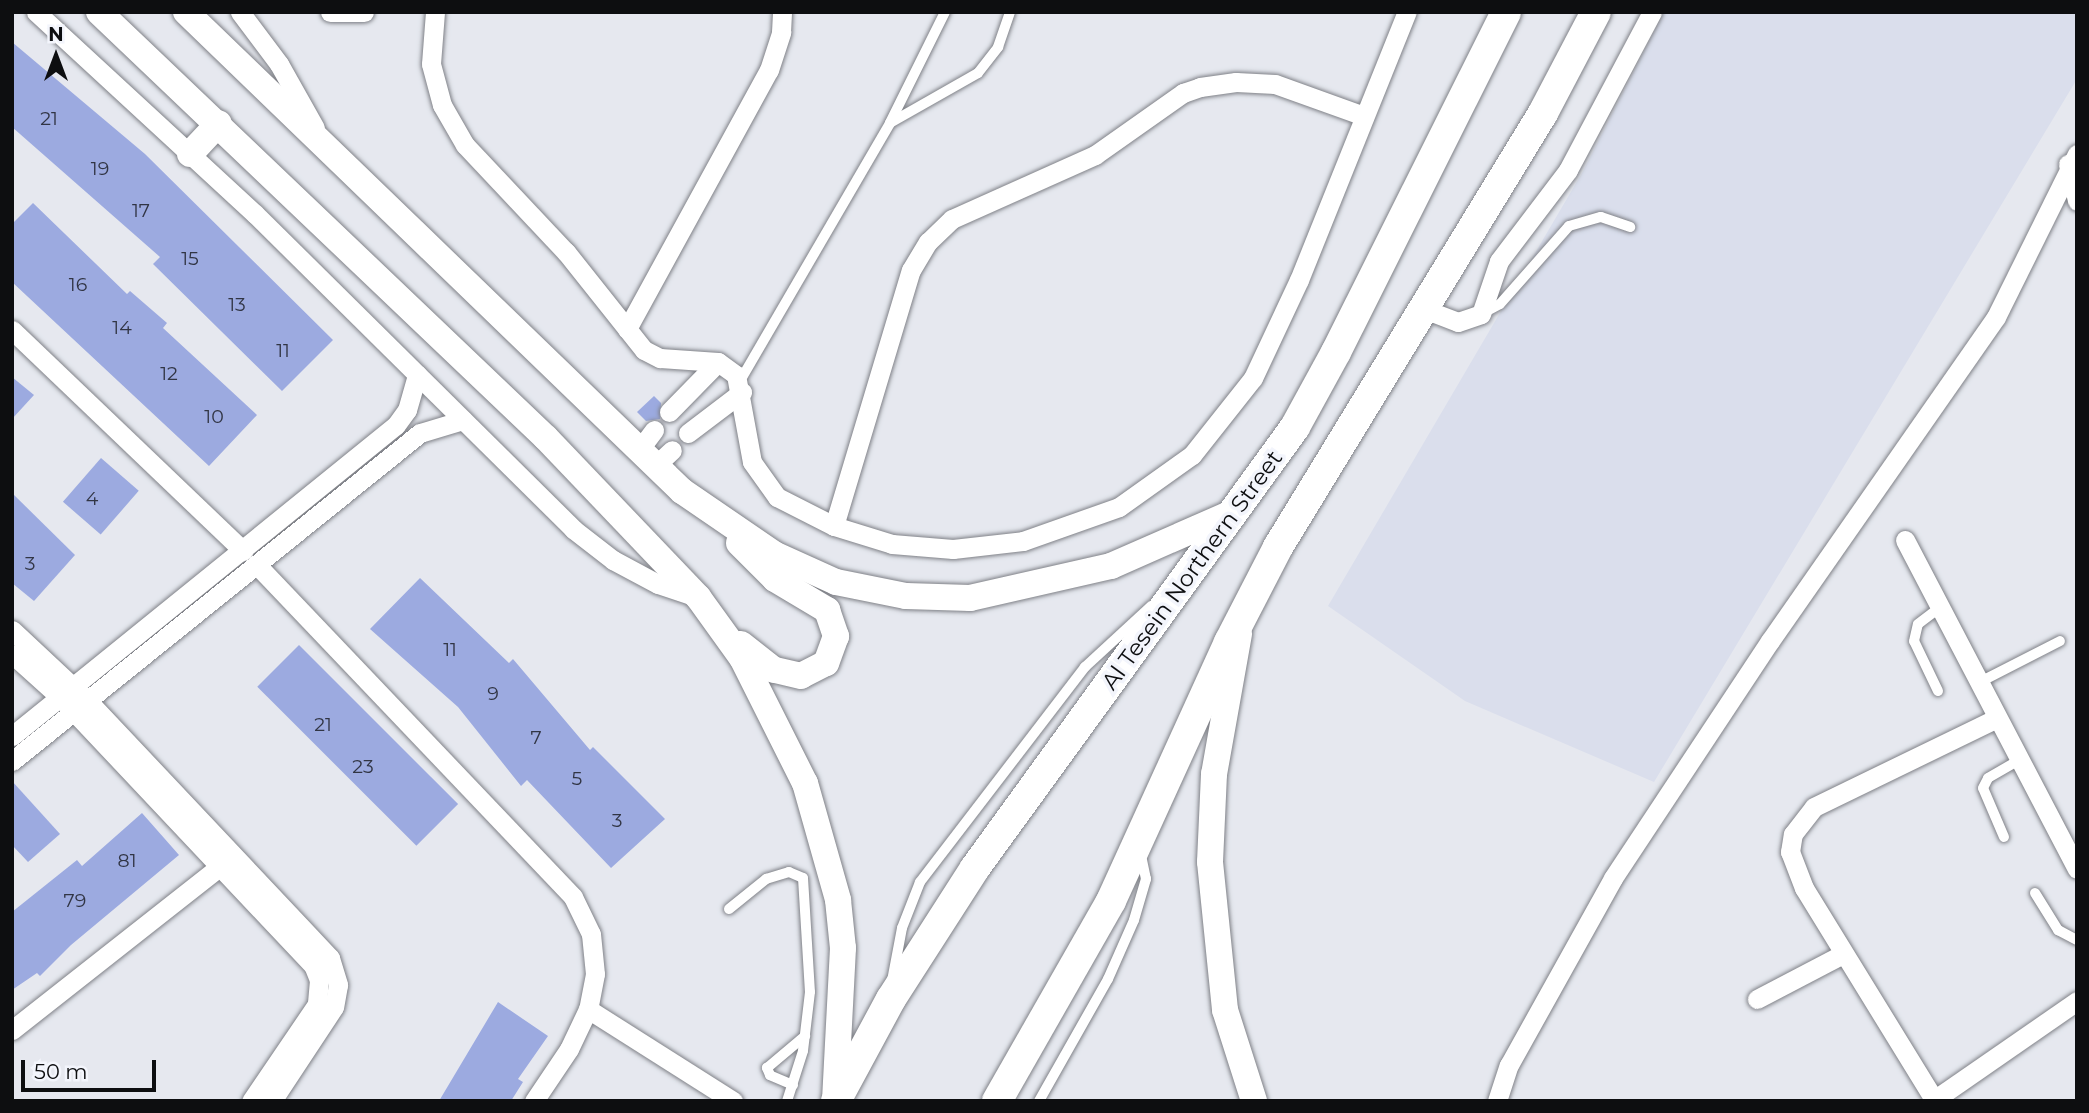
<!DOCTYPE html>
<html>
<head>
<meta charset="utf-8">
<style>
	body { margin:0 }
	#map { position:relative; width:2089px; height:1113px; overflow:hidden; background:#e6e8ef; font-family:Montserrat,sans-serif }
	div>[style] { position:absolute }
	.built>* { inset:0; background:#dadeec }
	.building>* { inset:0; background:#9caae0; transform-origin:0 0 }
	.roads { filter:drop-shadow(0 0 2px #7f8187) drop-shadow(0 0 2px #7f8187) }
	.lane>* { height:10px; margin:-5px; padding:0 5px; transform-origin:5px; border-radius:5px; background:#fff }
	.street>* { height:19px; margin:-9.5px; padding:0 9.5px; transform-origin:9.5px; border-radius:9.5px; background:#fff }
	.secondary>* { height:26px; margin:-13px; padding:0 13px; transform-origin:13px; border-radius:13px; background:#fff }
	.primary>* { height:30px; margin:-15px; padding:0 15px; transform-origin:15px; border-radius:15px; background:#fff }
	span { translate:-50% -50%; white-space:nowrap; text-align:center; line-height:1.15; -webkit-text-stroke:7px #f3f5fc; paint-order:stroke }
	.number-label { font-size:19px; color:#313544 }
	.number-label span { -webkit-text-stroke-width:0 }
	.street-label { font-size:23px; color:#0d0e10 }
	.frame { position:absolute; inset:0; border:14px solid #0d0e10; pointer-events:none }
	.north { position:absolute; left:21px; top:21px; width:70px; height:70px; -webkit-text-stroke:5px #f3f5fc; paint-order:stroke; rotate:0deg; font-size:19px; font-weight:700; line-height:28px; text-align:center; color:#0d0e10 }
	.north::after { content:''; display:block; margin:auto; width:24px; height:32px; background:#0d0e10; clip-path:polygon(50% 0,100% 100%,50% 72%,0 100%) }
	.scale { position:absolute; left:21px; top:1060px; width:135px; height:32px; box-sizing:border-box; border:4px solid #0d0e10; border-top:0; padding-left:9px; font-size:21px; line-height:24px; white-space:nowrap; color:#0d0e10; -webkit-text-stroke:5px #f3f5fc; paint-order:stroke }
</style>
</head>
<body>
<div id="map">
	<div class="built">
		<div style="clip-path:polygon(1664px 12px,2077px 12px,2077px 79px,1654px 782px,1465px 701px,1328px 606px,1582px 173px)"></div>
	</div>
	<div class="building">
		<div style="clip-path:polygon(12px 42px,145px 154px,333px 340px,282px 391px,153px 264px,160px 257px,12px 127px)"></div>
		<div style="clip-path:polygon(33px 203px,127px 294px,130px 291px,167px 323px,163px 328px,257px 415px,209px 466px,12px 282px,12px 224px)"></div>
		<div style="clip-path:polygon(12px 377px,34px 395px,12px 419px)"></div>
		<div style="clip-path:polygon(654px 396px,661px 403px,660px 419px,646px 421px,637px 412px)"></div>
		<div style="left:101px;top:458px;width:50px;height:58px;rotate:41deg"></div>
		<div style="clip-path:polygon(12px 493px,75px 555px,34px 601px,12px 583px)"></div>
		<div style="clip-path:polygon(420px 578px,509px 663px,513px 659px,590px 750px,593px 747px,665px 819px,611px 868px,527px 780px,521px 786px,458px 707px,370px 629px)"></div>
		<div style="left:299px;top:645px;width:225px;height:59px;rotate:45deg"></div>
		<div style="clip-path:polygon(12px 781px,60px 834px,28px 862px,12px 845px)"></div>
		<div style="clip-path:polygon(142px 813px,179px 855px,71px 945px,40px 976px,37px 973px,12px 990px,12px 912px,77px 860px,82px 866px)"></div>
		<div style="clip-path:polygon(498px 1002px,548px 1036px,518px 1079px,523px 1082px,511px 1101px,439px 1101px)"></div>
	</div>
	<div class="roads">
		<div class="lane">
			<div style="left:945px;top:12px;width:124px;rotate:116.4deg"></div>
			<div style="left:890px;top:123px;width:101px;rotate:-29.6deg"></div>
			<div style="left:978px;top:73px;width:33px;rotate:-52deg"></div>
			<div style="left:998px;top:47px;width:37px;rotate:-71deg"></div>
			<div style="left:1483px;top:313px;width:19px;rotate:-28deg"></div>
			<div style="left:1500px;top:304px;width:104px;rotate:-48.5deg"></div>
			<div style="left:1569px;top:226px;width:33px;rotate:-16deg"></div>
			<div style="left:1601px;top:217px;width:31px;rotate:19deg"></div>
			<div style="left:740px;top:381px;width:298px;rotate:-59.8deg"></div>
			<div style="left:1978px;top:683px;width:92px;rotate:-27.1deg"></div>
			<div style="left:1938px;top:691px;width:55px;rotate:-115.6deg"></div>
			<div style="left:1914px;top:641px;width:17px;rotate:-77deg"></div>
			<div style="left:1918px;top:624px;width:26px;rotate:-37deg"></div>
			<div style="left:2004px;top:837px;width:53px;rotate:-113.2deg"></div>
			<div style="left:1983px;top:788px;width:11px;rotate:-63deg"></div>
			<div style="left:1988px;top:778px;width:34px;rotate:-30deg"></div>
			<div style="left:2035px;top:893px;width:44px;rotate:58.1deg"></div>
			<div style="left:2058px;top:930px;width:21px;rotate:28deg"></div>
			<div style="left:729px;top:909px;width:48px;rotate:-39deg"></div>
			<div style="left:766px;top:879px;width:24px;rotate:-17deg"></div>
			<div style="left:789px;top:872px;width:15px;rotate:23deg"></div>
			<div style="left:803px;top:878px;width:114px;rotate:86.5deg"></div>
			<div style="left:810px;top:992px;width:59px;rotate:96.8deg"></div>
			<div style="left:803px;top:1051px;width:52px;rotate:107.7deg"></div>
			<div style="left:892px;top:981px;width:54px;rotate:-79.3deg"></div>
			<div style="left:902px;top:928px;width:49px;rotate:-68.6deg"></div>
			<div style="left:920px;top:882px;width:271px;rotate:-52.5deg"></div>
			<div style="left:1085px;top:667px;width:90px;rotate:-42.7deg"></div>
			<div style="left:793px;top:1085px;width:25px;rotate:-157deg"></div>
			<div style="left:770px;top:1075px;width:8px;rotate:-113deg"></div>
			<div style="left:767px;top:1068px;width:50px;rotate:-40.1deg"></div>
			<div style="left:1039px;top:1101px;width:140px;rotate:-60.5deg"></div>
			<div style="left:1108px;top:979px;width:64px;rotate:-66.2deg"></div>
			<div style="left:1134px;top:920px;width:43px;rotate:-73.7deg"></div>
			<div style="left:1146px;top:879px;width:29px;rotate:-102deg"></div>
		</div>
		<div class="street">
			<div style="left:36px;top:12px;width:298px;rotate:42.7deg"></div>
			<div style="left:255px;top:214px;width:448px;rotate:44.7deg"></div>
			<div style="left:573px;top:529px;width:51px;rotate:37.8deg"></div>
			<div style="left:613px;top:560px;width:51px;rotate:28.1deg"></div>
			<div style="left:658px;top:584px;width:41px;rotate:18.4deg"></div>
			<div style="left:240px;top:12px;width:65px;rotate:53.1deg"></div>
			<div style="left:279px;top:64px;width:73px;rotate:60.6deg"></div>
			<div style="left:330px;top:12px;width:34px"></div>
			<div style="left:435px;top:12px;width:52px;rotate:94.4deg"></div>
			<div style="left:431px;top:64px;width:42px;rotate:75deg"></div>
			<div style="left:442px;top:105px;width:46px;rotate:60.1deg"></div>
			<div style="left:465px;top:145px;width:147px;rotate:46.7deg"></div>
			<div style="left:566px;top:252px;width:125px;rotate:51.5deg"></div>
			<div style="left:644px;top:350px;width:18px;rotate:27deg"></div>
			<div style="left:660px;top:358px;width:58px;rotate:3.9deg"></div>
			<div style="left:718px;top:362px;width:22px;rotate:36deg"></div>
			<div style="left:736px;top:375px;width:88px;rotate:79.6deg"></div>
			<div style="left:752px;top:462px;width:43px;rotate:54.5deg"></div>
			<div style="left:777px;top:497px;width:64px;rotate:27deg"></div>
			<div style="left:834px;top:526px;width:61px;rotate:17.2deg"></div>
			<div style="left:892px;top:544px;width:61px;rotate:4.7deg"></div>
			<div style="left:953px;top:549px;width:70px;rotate:-6.5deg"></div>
			<div style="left:1023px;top:541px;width:102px;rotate:-19.5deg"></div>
			<div style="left:1119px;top:507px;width:90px;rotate:-35.5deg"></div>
			<div style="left:1192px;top:455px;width:98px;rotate:-51.6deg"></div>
			<div style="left:1253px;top:378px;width:108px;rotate:-64.9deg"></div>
			<div style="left:1299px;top:280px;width:289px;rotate:-68.1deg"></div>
			<div style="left:2068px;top:164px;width:38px;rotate:76deg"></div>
			<div style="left:1424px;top:309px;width:36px;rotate:21deg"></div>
			<div style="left:1458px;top:322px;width:24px;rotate:-19deg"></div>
			<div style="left:1481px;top:314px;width:56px;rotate:-71.2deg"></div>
			<div style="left:1499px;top:261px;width:114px;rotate:-52.8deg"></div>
			<div style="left:1568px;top:170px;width:179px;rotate:-62deg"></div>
			<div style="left:627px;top:329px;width:295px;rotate:-61.3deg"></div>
			<div style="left:769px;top:70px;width:40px;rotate:-72deg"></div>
			<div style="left:781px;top:32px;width:20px;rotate:-87deg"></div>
			<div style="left:12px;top:330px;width:320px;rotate:43.7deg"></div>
			<div style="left:669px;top:412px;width:70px;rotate:-45.6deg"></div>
			<div style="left:688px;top:433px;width:68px;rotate:-37.2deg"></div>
			<div style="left:639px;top:450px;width:25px;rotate:-53deg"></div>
			<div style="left:655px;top:466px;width:23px;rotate:-43deg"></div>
			<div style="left:834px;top:526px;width:267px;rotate:-73.3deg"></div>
			<div style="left:911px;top:270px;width:33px;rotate:-59deg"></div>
			<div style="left:928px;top:242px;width:33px;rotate:-44deg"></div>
			<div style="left:952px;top:219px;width:157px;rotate:-24.1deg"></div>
			<div style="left:1095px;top:155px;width:108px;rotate:-35.2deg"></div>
			<div style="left:1183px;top:93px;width:18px;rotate:-19deg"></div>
			<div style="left:1200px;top:87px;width:36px;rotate:-8deg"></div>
			<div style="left:1236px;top:82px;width:39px;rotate:3deg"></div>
			<div style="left:1275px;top:84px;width:95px;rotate:19.8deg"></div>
			<div style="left:1905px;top:540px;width:371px;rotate:62.4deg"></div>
			<div style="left:257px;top:565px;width:458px;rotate:46.4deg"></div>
			<div style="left:573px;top:897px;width:41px;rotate:64.1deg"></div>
			<div style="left:591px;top:934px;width:40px;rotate:84.3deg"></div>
			<div style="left:595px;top:974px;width:36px;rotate:101deg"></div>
			<div style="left:588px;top:1009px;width:44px;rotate:115.4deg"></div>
			<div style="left:569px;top:1049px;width:63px;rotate:123.9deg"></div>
			<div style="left:12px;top:630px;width:104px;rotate:43.1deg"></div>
			<div style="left:88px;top:701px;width:353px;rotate:46.7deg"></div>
			<div style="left:330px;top:958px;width:28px;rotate:73deg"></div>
			<div style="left:338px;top:985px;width:22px;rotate:100deg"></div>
			<div style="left:334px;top:1007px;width:113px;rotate:123.4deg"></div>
			<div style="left:12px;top:654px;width:66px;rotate:41.9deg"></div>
			<div style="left:61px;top:698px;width:367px;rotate:46.7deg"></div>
			<div style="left:313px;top:965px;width:16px;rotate:68deg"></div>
			<div style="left:319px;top:980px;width:24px;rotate:95deg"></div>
			<div style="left:317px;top:1004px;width:117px;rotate:124.2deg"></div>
			<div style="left:12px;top:736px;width:494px;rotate:-39deg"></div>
			<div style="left:396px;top:425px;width:19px;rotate:-54deg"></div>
			<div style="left:407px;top:410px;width:37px;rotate:-74deg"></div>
			<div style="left:12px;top:761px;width:523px;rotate:-38.8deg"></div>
			<div style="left:420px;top:433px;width:45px;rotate:-16.8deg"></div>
			<div style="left:1757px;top:999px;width:97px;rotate:-27.6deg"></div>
			<div style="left:588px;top:1009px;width:172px;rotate:32.4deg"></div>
			<div style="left:12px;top:1030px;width:262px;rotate:-38.2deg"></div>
			<div style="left:1934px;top:1100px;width:174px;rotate:-34.7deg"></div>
			<div style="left:1497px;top:1101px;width:38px;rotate:-72deg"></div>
			<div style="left:1509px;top:1065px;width:214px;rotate:-60.9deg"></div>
			<div style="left:1613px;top:878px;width:284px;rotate:-56.5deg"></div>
			<div style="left:1770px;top:641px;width:395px;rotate:-55.1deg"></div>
			<div style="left:1996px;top:317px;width:182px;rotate:-63.6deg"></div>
			<div style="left:1935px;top:1101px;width:250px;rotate:-121.6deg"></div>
			<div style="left:1804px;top:888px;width:39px;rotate:-111deg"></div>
			<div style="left:1790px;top:852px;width:18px;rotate:-81deg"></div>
			<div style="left:1793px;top:834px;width:34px;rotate:-52deg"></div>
			<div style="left:1814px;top:807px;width:201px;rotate:-25.9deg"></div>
		</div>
		<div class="secondary">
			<div style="left:99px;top:12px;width:617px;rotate:43.62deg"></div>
			<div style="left:546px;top:438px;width:220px;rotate:46.3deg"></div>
			<div style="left:698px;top:597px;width:75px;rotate:54.2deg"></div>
			<div style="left:742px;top:658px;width:140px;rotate:63.3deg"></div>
			<div style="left:805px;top:783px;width:122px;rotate:74.2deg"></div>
			<div style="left:838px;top:900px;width:48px;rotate:84.1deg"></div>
			<div style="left:843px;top:948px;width:153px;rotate:93deg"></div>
			<div style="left:186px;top:12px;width:690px;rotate:44deg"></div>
			<div style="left:682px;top:491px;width:112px;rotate:34.4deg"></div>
			<div style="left:774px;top:554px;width:68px;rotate:24.3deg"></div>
			<div style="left:836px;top:582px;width:71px;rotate:11.3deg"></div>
			<div style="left:906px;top:596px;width:64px;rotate:1.8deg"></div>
			<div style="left:970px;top:598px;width:145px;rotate:-12.8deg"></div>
			<div style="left:1111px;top:566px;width:134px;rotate:-23.7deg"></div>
			<div style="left:190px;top:154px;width:42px;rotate:-46.9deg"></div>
			<div style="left:739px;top:543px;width:51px;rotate:45deg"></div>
			<div style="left:775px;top:579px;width:61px;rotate:30.8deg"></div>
			<div style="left:827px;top:610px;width:28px;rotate:71deg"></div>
			<div style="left:836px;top:636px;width:29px;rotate:110deg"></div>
			<div style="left:826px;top:663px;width:28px;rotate:153deg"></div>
			<div style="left:801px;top:676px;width:28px;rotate:-167deg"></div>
			<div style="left:774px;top:670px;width:42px;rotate:-141.8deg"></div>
			<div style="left:1239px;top:634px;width:142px;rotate:100.1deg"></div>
			<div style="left:1214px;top:774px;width:88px;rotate:92.6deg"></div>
			<div style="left:1210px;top:862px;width:149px;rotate:84.2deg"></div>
			<div style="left:1225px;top:1010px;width:96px;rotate:72.3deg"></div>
		</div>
		<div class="primary">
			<div style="left:836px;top:1101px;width:116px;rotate:-61.7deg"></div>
			<div style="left:891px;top:999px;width:156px;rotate:-57.3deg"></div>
			<div style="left:975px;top:868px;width:545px;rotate:-54.03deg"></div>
			<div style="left:1295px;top:427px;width:85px;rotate:-61.3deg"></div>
			<div style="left:1336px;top:352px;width:380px;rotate:-63.4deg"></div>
			<div style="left:997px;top:1101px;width:230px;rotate:-60.3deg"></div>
			<div style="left:1111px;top:901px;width:285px;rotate:-65.5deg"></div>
			<div style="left:1229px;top:642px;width:107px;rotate:-62.7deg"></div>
			<div style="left:1278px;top:547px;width:509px;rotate:-58.59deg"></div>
			<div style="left:1543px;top:113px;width:114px;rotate:-62.3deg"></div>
		</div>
	</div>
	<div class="number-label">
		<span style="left:49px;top:119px">21</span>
		<span style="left:100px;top:169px">19</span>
		<span style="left:141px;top:211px">17</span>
		<span style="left:190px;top:259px">15</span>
		<span style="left:78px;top:285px">16</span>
		<span style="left:237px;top:305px">13</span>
		<span style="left:122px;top:328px">14</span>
		<span style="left:283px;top:351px">11</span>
		<span style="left:169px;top:374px">12</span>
		<span style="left:214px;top:417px">10</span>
		<span style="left:92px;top:499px">4</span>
		<span style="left:30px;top:564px">3</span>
		<span style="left:450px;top:650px">11</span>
		<span style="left:493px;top:694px">9</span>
		<span style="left:323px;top:725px">21</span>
		<span style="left:536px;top:738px">7</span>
		<span style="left:363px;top:767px">23</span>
		<span style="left:577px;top:779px">5</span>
		<span style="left:617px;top:821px">3</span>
		<span style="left:127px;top:861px">81</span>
		<span style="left:75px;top:901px">79</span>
	</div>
	<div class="street-label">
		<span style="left:1192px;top:570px;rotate:-54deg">Al Tesein Northern Street</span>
	</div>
	<div class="frame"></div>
	<div class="north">N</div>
	<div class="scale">50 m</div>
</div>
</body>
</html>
